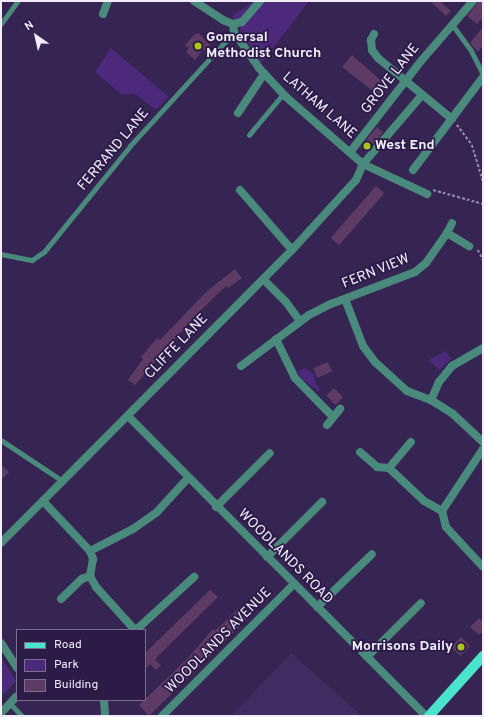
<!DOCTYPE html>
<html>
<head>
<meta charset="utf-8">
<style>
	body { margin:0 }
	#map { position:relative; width:484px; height:717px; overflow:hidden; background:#362552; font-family:Overpass,sans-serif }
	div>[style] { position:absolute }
	.built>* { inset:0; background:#402c60 }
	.green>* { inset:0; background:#4c297a }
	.building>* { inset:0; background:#5d3b65; transform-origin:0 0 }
	.path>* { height:1.5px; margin-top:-0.75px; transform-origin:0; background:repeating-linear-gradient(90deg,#958aa9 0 3px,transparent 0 5px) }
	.lane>* { height:4.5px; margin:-2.25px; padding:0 2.25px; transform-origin:2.25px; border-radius:2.25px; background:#498a7d }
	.street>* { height:8px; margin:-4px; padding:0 4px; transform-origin:4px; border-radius:4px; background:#498a7d }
	.primary>* { height:10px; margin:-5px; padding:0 5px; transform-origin:5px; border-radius:5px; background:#4ae4cb }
	.dots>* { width:11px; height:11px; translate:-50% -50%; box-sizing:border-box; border:2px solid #2c1b47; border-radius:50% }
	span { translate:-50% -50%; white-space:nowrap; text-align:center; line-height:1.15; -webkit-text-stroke:3.5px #2c1b47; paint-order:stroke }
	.poi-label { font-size:14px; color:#f1ecfe; font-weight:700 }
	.left { translate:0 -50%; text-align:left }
	.right { translate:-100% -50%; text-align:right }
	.street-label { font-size:14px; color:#f1ecfe }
	.frame { position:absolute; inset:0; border:2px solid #f1ecfe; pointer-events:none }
	.legend { position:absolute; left:16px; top:629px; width:130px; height:72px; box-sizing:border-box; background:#2c1b47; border:1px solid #7b6f90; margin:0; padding:5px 7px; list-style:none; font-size:12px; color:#f1ecfe }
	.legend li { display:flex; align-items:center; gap:8px; height:20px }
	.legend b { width:20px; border:1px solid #7b6f90 }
	.north { position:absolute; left:16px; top:16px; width:40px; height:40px; -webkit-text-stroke:3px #2c1b47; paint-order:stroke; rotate:326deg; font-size:11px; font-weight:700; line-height:16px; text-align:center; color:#f1ecfe }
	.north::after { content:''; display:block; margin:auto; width:14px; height:18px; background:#f1ecfe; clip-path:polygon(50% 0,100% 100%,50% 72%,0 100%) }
</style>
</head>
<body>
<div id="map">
	<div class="built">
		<div style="clip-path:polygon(291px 653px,362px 716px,231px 716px)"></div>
	</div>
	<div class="green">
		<div style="clip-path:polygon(254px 1px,309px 1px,261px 64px,232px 16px)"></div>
		<div style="clip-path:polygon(111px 48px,169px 97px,156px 110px,134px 93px,122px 95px,95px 72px)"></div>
		<div style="clip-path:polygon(446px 351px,451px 359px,439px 370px,428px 360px)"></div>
		<div style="clip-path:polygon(304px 368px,314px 374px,316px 385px,320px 388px,318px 391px,300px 377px,298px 372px)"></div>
		<div style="clip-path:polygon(1px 657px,16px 681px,4px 694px,1px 691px)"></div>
	</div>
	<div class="building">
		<div style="clip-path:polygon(430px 1px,440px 1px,451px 11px,446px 16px)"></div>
		<div style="clip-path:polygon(479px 1px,483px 1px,483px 17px,477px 24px,467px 16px)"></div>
		<div style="clip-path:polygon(483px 27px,483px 45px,478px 52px,470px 43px)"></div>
		<div style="clip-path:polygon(199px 33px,211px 47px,207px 52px,203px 49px,195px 60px,186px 52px,189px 48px,185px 45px,195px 34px)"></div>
		<div style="clip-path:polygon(352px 55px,386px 85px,378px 95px,342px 67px)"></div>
		<div style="left:377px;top:127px;width:8px;height:26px;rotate:40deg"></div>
		<div style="left:376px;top:186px;width:11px;height:69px;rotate:41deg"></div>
		<div style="clip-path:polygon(235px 269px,242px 278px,228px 288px,226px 286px,193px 318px,135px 385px,128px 380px,143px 359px,141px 357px,157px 338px,160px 340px,207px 291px)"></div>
		<div style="left:328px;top:362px;width:10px;height:16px;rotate:66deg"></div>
		<div style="left:334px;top:388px;width:13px;height:11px;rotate:45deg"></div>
		<div style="clip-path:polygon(1px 465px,9px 472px,1px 480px)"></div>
		<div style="clip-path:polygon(210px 590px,218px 597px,157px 657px,155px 660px,161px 665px,156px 670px,150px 664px,145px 669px,145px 653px)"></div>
		<div style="clip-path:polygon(238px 609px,248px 618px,149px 716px,139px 705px,187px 659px,213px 629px,215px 631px)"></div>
		<div style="clip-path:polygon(479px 618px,483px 622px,483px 631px,479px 635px,470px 627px)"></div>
		<div style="left:461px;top:637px;width:13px;height:14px;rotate:45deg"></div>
	</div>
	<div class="path">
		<div style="left:457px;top:125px;width:25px;rotate:53deg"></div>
		<div style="left:472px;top:145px;width:38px;rotate:73deg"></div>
		<div style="left:433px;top:190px;width:52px;rotate:15.6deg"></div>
		<div style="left:478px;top:250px;width:11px;rotate:63deg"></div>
	</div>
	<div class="lane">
		<div style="left:1px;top:24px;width:29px;rotate:-54deg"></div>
		<div style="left:452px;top:24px;width:34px;rotate:54deg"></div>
		<div style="left:472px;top:52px;width:25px;rotate:63deg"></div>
		<div style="left:249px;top:135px;width:53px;rotate:-50.3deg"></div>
		<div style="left:1px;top:254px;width:32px;rotate:11deg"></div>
		<div style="left:32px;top:260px;width:14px;rotate:-34deg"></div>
		<div style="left:44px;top:252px;width:136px;rotate:-50.9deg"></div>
		<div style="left:130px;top:146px;width:154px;rotate:-47.6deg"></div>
		<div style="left:1px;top:440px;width:74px;rotate:33.5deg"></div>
		<div style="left:10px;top:703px;width:18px;rotate:47deg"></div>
	</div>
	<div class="street">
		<div style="left:194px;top:1px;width:35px;rotate:33deg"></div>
		<div style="left:223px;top:20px;width:11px;rotate:22deg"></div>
		<div style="left:233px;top:24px;width:9px;rotate:-13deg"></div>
		<div style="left:242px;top:22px;width:28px;rotate:-49deg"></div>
		<div style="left:103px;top:14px;width:14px;rotate:-69deg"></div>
		<div style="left:233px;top:24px;width:8px;rotate:83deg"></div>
		<div style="left:234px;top:32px;width:44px;rotate:55.2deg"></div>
		<div style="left:259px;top:68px;width:38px;rotate:47deg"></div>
		<div style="left:285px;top:96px;width:103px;rotate:41.1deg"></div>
		<div style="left:374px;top:34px;width:7px;rotate:117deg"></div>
		<div style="left:371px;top:40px;width:10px;rotate:84deg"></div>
		<div style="left:372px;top:50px;width:10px;rotate:53deg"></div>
		<div style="left:378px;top:58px;width:96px;rotate:39.5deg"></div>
		<div style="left:238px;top:113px;width:47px;rotate:-56.3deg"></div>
		<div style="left:351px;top:151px;width:114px;rotate:-52.1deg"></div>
		<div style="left:421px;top:61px;width:79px;rotate:-49.1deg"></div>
		<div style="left:363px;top:164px;width:91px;rotate:-49.5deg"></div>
		<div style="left:363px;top:164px;width:71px;rotate:25.1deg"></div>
		<div style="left:413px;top:170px;width:116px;rotate:-53deg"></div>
		<div style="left:240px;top:190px;width:79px;rotate:49.1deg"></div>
		<div style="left:447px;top:233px;width:11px;rotate:-63deg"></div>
		<div style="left:263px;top:279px;width:33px;rotate:45deg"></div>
		<div style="left:286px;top:302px;width:24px;rotate:54deg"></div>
		<div style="left:345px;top:299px;width:50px;rotate:69deg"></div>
		<div style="left:363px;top:346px;width:20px;rotate:53deg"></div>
		<div style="left:375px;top:362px;width:43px;rotate:42.2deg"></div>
		<div style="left:407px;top:391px;width:26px;rotate:21deg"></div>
		<div style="left:431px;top:400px;width:26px;rotate:32deg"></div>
		<div style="left:453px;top:414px;width:41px;rotate:43deg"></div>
		<div style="left:276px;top:339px;width:43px;rotate:64deg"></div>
		<div style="left:295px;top:378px;width:54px;rotate:45.7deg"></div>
		<div style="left:241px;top:366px;width:85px;rotate:-36.9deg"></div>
		<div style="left:309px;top:315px;width:25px;rotate:-27deg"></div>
		<div style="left:331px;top:304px;width:90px;rotate:-20.9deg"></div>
		<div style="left:415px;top:272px;width:14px;rotate:-39deg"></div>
		<div style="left:426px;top:263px;width:37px;rotate:-55deg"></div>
		<div style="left:447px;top:233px;width:26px;rotate:31deg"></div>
		<div style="left:431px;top:400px;width:20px;rotate:-66deg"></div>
		<div style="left:439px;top:382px;width:21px;rotate:-51deg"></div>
		<div style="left:452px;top:366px;width:36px;rotate:-30deg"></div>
		<div style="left:128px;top:416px;width:423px;rotate:45.2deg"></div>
		<div style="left:327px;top:425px;width:21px;rotate:-51deg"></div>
		<div style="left:483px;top:449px;width:74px;rotate:123.5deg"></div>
		<div style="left:442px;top:511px;width:16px;rotate:76deg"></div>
		<div style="left:446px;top:527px;width:54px;rotate:47.2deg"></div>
		<div style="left:360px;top:452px;width:23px;rotate:41deg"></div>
		<div style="left:377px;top:467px;width:12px;rotate:5deg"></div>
		<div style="left:389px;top:468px;width:48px;rotate:43.3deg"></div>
		<div style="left:424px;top:501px;width:21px;rotate:29deg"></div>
		<div style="left:389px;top:468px;width:34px;rotate:-50deg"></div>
		<div style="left:43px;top:501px;width:69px;rotate:46.8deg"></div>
		<div style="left:90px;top:551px;width:9px;rotate:69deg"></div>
		<div style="left:93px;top:559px;width:17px;rotate:100deg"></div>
		<div style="left:90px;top:576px;width:13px;rotate:61deg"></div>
		<div style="left:96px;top:587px;width:58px;rotate:47.8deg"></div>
		<div style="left:216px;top:507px;width:76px;rotate:-45deg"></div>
		<div style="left:1px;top:543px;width:413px;rotate:-45.2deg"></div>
		<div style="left:292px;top:250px;width:95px;rotate:-47.6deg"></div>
		<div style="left:356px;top:180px;width:17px;rotate:-66deg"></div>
		<div style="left:90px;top:551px;width:48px;rotate:-27.1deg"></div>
		<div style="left:133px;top:529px;width:29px;rotate:-35deg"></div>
		<div style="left:157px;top:512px;width:46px;rotate:-47.6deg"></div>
		<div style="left:267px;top:557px;width:78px;rotate:-45deg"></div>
		<div style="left:61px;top:599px;width:29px;rotate:-44deg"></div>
		<div style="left:82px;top:579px;width:9px;rotate:-21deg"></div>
		<div style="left:317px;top:607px;width:76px;rotate:-43.9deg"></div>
		<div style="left:136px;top:630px;width:79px;rotate:-42.4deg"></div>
		<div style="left:1px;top:643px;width:30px;rotate:57deg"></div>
		<div style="left:367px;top:657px;width:76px;rotate:-45deg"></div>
		<div style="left:104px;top:700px;width:16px;rotate:86deg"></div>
		<div style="left:1px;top:713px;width:23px;rotate:-47deg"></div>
		<div style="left:162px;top:716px;width:187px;rotate:-45deg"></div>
	</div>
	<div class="primary">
		<div style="left:429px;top:716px;width:81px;rotate:-48deg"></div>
	</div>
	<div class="dots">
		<div style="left:198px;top:46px;background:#aac717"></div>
		<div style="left:367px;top:146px;background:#aac717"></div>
		<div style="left:461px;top:647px;background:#aac717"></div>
	</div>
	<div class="poi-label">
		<span class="left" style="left:206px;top:46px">Gomersal<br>Methodist Church</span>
		<span class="left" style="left:375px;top:146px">West End</span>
		<span class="right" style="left:453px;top:647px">Morrisons Daily</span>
	</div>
	<div class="street-label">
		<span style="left:391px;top:79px;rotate:-52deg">GROVE LANE</span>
		<span style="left:319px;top:106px;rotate:41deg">LATHAM LANE</span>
		<span style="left:114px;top:150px;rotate:-50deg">FERRAND LANE</span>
		<span style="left:376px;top:272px;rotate:-22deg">FERN VIEW</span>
		<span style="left:177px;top:347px;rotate:-46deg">CLIFFE LANE</span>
		<span style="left:285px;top:557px;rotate:45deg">WOODLANDS ROAD</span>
		<span style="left:219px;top:641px;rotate:-45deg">WOODLANDS AVENUE</span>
	</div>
	<div class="frame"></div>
	<ul class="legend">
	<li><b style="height:5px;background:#4ae4cb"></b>Road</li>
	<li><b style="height:11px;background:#4c297a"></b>Park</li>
	<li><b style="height:11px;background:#5d3b65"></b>Building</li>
	</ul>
	<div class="north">N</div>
</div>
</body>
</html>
